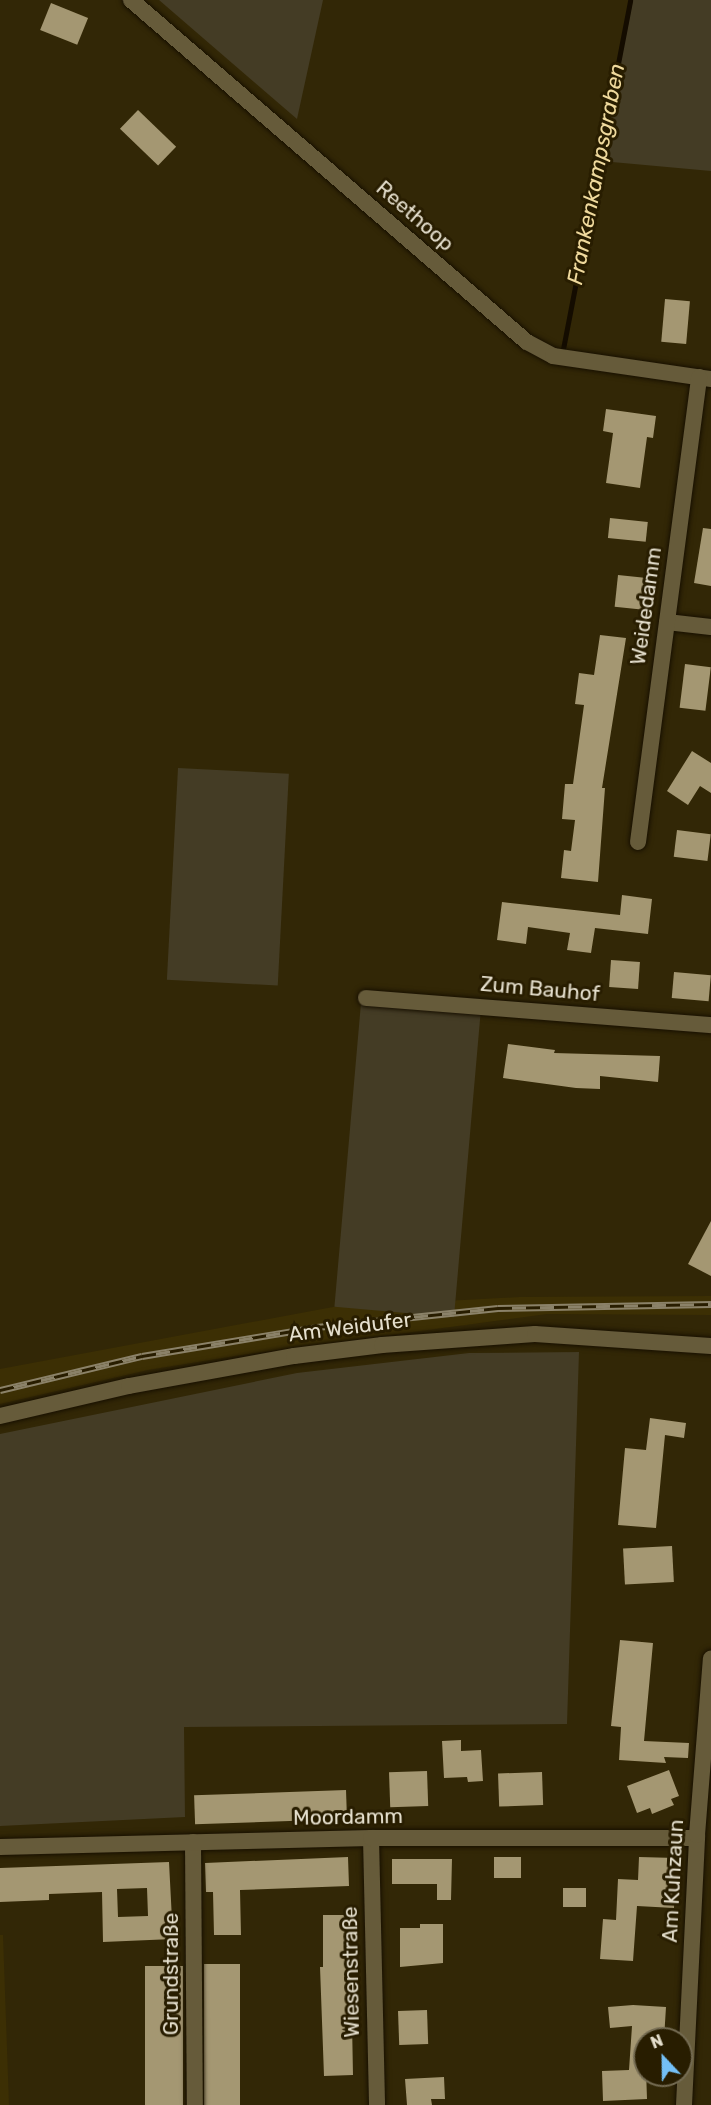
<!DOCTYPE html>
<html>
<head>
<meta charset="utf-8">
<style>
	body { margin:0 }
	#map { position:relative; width:711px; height:2105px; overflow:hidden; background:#322706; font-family:Rubik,sans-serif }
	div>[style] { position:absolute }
	.built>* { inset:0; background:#3c2f04 }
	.green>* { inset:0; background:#443c25; transform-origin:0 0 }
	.stream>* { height:5px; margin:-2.5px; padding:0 2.5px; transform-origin:2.5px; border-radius:2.5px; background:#140c00 }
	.building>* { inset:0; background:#a49772; transform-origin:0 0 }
	.roads { filter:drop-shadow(0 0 2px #181000) drop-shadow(0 0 2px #181000) }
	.minor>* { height:16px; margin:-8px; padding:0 8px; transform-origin:8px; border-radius:8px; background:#665b3a }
	.rail>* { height:7px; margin-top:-3.5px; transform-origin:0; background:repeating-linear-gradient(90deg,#281d00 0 14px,#8b8269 0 28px); box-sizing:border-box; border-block:2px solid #8b8269 }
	span { translate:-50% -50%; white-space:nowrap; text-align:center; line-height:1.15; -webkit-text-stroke:6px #281d00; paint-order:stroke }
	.street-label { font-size:21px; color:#e5dfcd }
	.water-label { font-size:22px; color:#efd99c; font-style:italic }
	.north { position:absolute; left:633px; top:2027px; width:60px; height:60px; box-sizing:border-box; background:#281d00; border:2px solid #746b52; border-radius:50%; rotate:338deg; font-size:16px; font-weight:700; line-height:24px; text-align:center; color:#e5dfcd }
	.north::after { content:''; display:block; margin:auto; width:21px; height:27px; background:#74c0f6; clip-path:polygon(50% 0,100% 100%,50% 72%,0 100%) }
</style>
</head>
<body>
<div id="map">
	<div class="built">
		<div style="clip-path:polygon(711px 1296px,711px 1315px,547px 1314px,241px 1355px,148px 1370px,0 1404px,0 1369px,333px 1307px,520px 1297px)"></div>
		<div style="clip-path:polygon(0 1935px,3px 1935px,9px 2105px,0 2105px)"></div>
	</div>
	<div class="green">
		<div style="clip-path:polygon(159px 0,323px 0,297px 119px)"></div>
		<div style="clip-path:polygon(633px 0,711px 0,711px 171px,601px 161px)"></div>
		<div style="left:178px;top:768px;width:111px;height:212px;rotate:3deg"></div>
		<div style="left:361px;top:1003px;width:120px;height:305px;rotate:5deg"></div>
		<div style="clip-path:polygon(579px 1352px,567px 1724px,184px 1727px,185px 1817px,0 1826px,0 1434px,297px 1373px,469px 1353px)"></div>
	</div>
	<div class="stream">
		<div style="left:563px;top:349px;width:355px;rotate:-79.1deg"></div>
	</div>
	<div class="building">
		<div style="left:51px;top:3px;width:40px;height:29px;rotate:22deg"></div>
		<div style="left:138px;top:110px;width:53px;height:26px;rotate:44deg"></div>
		<div style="left:665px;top:299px;width:25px;height:43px;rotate:5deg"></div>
		<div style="clip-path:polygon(606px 409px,656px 416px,653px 438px,647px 437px,640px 488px,606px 483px,613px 433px,603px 431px)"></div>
		<div style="left:610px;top:518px;width:38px;height:20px;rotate:6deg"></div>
		<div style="clip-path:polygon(703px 528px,711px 529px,711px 586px,694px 583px)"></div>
		<div style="left:618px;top:575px;width:29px;height:32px;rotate:6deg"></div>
		<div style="clip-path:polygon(600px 635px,626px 638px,602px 788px,605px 788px,598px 882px,561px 878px,564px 850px,571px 851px,575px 820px,562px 819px,565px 784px,573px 784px,584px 705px,575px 704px,579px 673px,594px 675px)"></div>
		<div style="left:685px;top:664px;width:26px;height:44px;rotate:7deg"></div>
		<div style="clip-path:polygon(692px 751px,711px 763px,711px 793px,700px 786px,688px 805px,667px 791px)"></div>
		<div style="left:677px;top:830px;width:34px;height:27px;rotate:7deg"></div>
		<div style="clip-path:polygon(622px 895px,652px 899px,648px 934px,595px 928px,591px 953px,567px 950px,570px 933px,528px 927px,526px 944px,497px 940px,502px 902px,620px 915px)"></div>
		<div style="left:611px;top:960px;width:29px;height:27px;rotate:4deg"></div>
		<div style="left:674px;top:972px;width:37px;height:26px;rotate:5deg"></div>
		<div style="clip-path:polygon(508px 1044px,555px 1050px,554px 1053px,660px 1056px,658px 1082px,600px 1076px,600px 1089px,576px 1088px,503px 1078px)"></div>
		<div style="clip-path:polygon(711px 1221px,711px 1276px,688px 1264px)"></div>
		<div style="clip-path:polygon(650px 1418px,686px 1423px,684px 1438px,665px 1435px,656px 1528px,618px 1525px,625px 1448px,646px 1450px)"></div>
		<div style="left:672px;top:1546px;width:36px;height:49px;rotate:87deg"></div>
		<div style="clip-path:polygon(620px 1640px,653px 1643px,644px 1741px,689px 1743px,688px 1758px,664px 1757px,666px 1763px,619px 1760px,621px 1727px,611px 1726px)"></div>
		<div style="clip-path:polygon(461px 1740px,461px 1751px,481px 1750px,483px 1781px,468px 1782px,467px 1777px,444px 1778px,442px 1741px)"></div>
		<div style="clip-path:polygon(669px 1770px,679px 1796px,671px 1799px,674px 1805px,652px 1814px,650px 1808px,637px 1813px,627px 1786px)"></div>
		<div style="left:427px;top:1771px;width:35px;height:38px;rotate:88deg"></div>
		<div style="left:542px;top:1772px;width:33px;height:44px;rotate:88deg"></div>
		<div style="left:346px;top:1790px;width:29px;height:152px;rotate:88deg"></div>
		<div style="clip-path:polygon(348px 1857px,349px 1886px,240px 1890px,241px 1935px,214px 1935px,213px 1892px,206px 1892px,205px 1863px)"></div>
		<div style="left:521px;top:1857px;width:21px;height:27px;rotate:90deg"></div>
		<div style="clip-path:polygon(639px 1857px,676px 1858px,674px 1908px,637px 1906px,633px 1961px,600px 1959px,603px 1919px,616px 1920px,618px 1879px,638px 1880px)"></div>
		<div style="clip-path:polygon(392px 1859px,452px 1859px,451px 1900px,437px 1900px,437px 1884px,392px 1884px)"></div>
		<div style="clip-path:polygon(evenodd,169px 1862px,173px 1939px,103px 1942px,102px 1892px,49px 1894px,49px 1900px,0 1902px,0 1868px,169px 1862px,147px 1888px,148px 1916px,118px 1917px,117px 1889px,147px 1888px)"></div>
		<div style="left:563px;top:1888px;width:23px;height:19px"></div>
		<div style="clip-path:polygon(323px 1915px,350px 1915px,353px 2075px,324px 2076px,320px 1967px,323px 1967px)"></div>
		<div style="clip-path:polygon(420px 1924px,443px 1924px,443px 1963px,400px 1967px,400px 1928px,420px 1928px)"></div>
		<div style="left:240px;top:1964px;width:141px;height:36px;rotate:90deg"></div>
		<div style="left:183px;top:1966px;width:139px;height:38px;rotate:90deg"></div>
		<div style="clip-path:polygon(633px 2005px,666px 2007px,664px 2039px,645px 2039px,647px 2099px,603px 2101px,602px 2071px,629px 2070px,632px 2026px,610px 2028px,608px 2007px)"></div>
		<div style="left:427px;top:2010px;width:34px;height:29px;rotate:88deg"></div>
		<div style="clip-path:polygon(444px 2077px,445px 2099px,431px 2099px,432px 2105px,407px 2105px,405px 2079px)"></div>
	</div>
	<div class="roads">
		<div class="minor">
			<div style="left:131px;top:0;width:523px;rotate:40.82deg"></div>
			<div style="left:527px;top:342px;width:30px;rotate:28deg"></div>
			<div style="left:553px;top:356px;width:160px;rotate:8.3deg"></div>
			<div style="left:667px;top:622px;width:44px;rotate:6.5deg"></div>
			<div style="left:638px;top:842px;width:469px;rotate:-82.5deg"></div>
			<div style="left:366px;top:998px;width:346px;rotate:4.5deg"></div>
			<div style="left:0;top:1416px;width:132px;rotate:-13.1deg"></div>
			<div style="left:129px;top:1386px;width:168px;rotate:-10.3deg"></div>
			<div style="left:294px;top:1356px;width:89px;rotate:-7.1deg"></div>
			<div style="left:382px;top:1345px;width:153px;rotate:-4.1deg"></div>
			<div style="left:535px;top:1334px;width:176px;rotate:3.9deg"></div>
			<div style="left:371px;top:1838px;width:267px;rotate:88.7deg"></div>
			<div style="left:193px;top:1842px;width:263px;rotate:89.6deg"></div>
			<div style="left:0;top:1847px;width:371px;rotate:-1.4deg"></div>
			<div style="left:371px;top:1838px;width:326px"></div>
			<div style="left:684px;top:2105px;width:270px;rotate:-87.2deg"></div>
			<div style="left:697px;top:1835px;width:177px;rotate:-85.5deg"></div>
		</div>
	</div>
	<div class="rail">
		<div style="left:0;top:1390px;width:146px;rotate:-13.5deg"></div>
		<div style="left:142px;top:1356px;width:177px;rotate:-9.4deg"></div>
		<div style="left:317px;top:1327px;width:182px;rotate:-6deg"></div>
		<div style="left:498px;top:1308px;width:213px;rotate:-1.1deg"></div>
	</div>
	<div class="street-label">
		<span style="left:415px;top:216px;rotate:41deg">Reethoop</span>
		<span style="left:646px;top:606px;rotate:-82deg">Weidedamm</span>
		<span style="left:540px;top:989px;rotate:5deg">Zum Bauhof</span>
		<span style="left:350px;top:1327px;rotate:-7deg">Am Weidufer</span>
		<span style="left:348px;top:1817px;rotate:-1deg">Moordamm</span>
		<span style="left:673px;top:1881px;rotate:-87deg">Am Kuhzaun</span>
		<span style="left:351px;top:1972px;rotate:-91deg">Wiesenstraße</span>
		<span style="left:171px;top:1974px;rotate:-90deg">Grundstraße</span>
	</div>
	<div class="water-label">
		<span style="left:596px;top:174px;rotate:-79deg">Frankenkampsgraben</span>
	</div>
	<div class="north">N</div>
</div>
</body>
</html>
